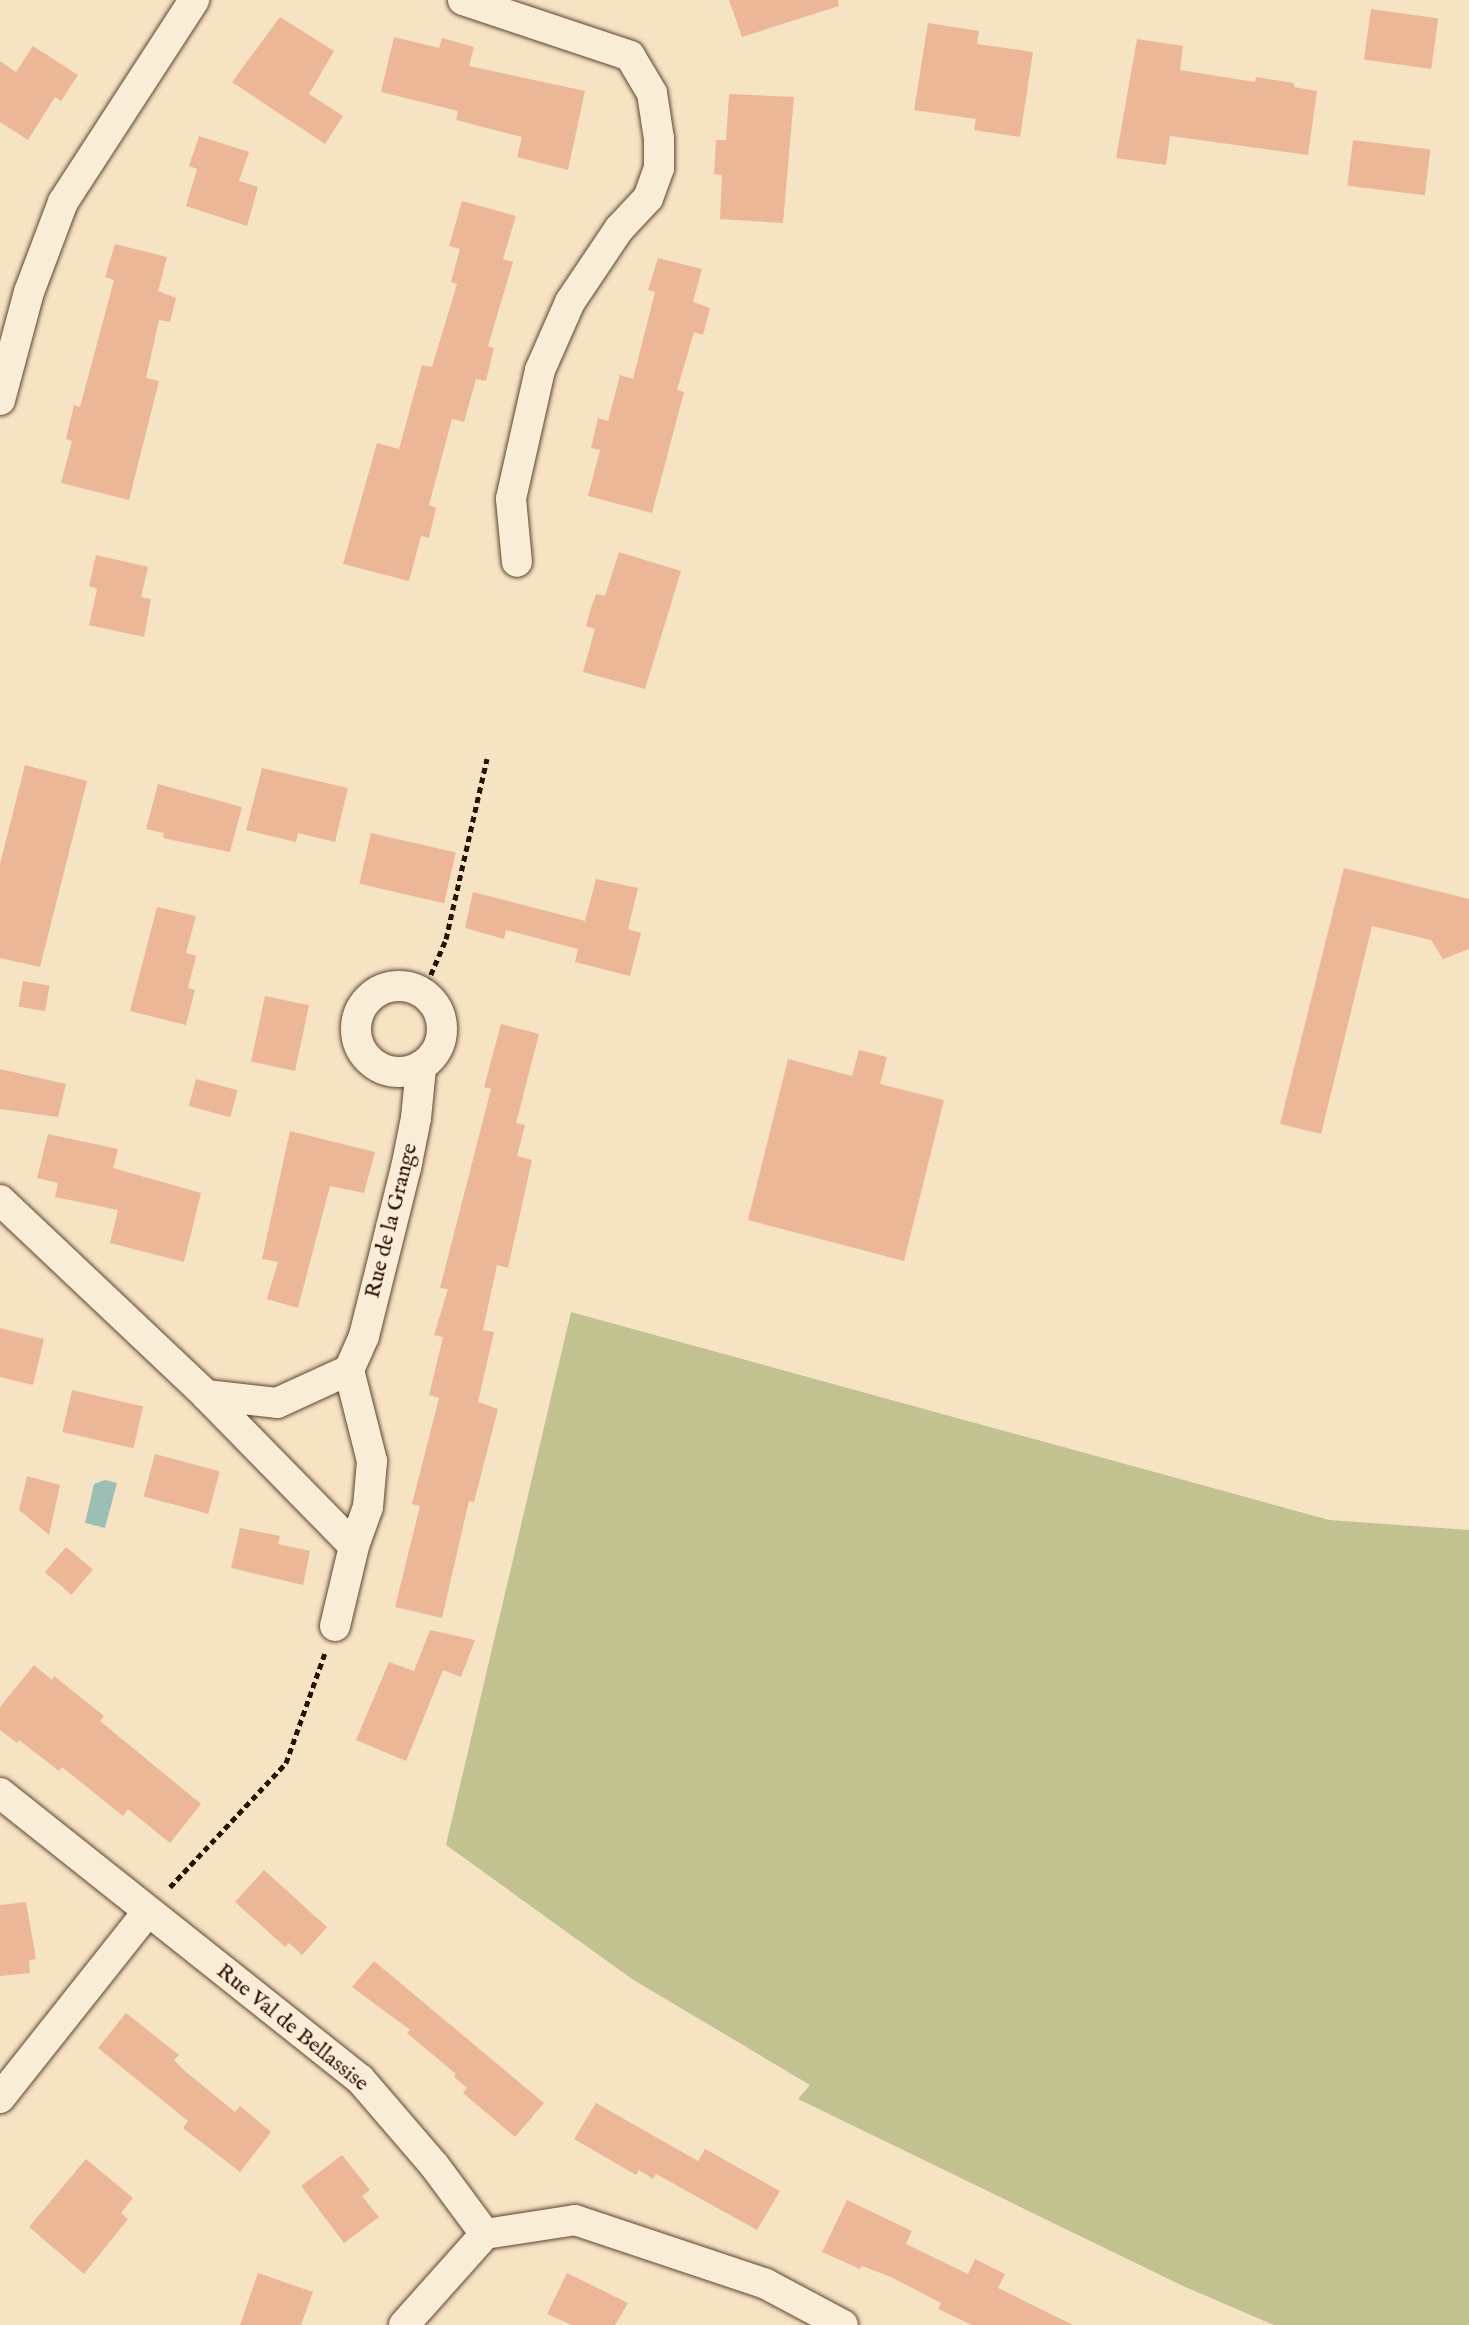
<!DOCTYPE html>
<html>
<head>
<meta charset="utf-8">
<style>
	body { margin:0 }
	#map { position:relative; width:1469px; height:2325px; overflow:hidden; background:#f6e3c3; font-family:"IM FELL English",serif }
	div>[style] { position:absolute }
	.green>* { inset:0; background:#c2c290 }
	.water>* { inset:0; background:#9dbeb5 }
	.building>* { inset:0; background:#ecb796; transform-origin:0 0 }
	.path>* { height:5px; margin-top:-2.5px; transform-origin:0; background:repeating-linear-gradient(90deg,#2d1001 0 6px,transparent 0 10px) }
	.roads { filter:drop-shadow(0 0 2px #5f4532) drop-shadow(0 0 2px #5f4532) }
	.street>* { height:30px; margin:-15px; padding:0 15px; transform-origin:15px; border-radius:15px; background:#f9edd8 }
	.street>.ring { margin:-15px; padding:0; box-sizing:content-box; background:none; border:30px solid #f9edd8; border-radius:50% }
	span { translate:-50% -50%; white-space:nowrap; text-align:center; line-height:1.15; -webkit-text-stroke:7px #f9edd8; paint-order:stroke }
	.street-label { font-size:22px; color:#2d1001 }
</style>
</head>
<body>
<div id="map">
	<div class="green">
		<div style="clip-path:polygon(571px 1312px,1329px 1520px,1469px 1530px,1469px 2325px,1274px 2325px,1183px 2286px,798px 2099px,810px 2085px,632px 1979px,446px 1845px)"></div>
	</div>
	<div class="water">
		<div style="clip-path:polygon(105px 1480px,117px 1483px,105px 1528px,85px 1523px,94px 1484px)"></div>
	</div>
	<div class="building">
		<div style="clip-path:polygon(729px 0,838px 0,839px 6px,742px 37px)"></div>
		<div style="left:1371px;top:9px;width:68px;height:51px;rotate:8deg"></div>
		<div style="clip-path:polygon(280px 17px,334px 51px,309px 94px,343px 116px,325px 144px,232px 82px)"></div>
		<div style="clip-path:polygon(928px 23px,979px 31px,977px 44px,1033px 52px,1020px 137px,974px 130px,976px 119px,914px 110px)"></div>
		<div style="clip-path:polygon(394px 37px,439px 48px,442px 38px,474px 47px,469px 66px,585px 91px,568px 170px,517px 157px,522px 137px,456px 120px,458px 111px,381px 92px)"></div>
		<div style="clip-path:polygon(1137px 39px,1183px 46px,1180px 70px,1255px 82px,1256px 77px,1294px 83px,1294px 87px,1317px 91px,1308px 155px,1170px 136px,1166px 165px,1116px 158px)"></div>
		<div style="clip-path:polygon(33px 46px,78px 75px,61px 101px,55px 97px,28px 140px,0 122px,0 61px,16px 72px)"></div>
		<div style="clip-path:polygon(729px 94px,794px 97px,783px 223px,720px 219px,722px 175px,714px 174px,716px 140px,726px 140px)"></div>
		<div style="clip-path:polygon(199px 136px,249px 152px,239px 181px,258px 187px,247px 226px,186px 206px,197px 169px,189px 166px)"></div>
		<div style="left:1353px;top:140px;width:78px;height:46px;rotate:7deg"></div>
		<div style="clip-path:polygon(462px 201px,516px 216px,503px 259px,513px 262px,488px 346px,494px 348px,486px 381px,476px 379px,464px 422px,452px 419px,429px 505px,436px 508px,429px 538px,421px 536px,409px 581px,343px 564px,377px 443px,399px 449px,422px 365px,432px 367px,457px 284px,451px 282px,460px 249px,449px 246px)"></div>
		<div style="clip-path:polygon(115px 244px,167px 257px,158px 291px,176px 298px,170px 322px,159px 320px,146px 378px,159px 381px,129px 500px,61px 483px,72px 441px,66px 439px,74px 405px,80px 407px,114px 280px,105px 277px)"></div>
		<div style="clip-path:polygon(658px 258px,702px 269px,693px 302px,710px 308px,703px 335px,694px 332px,677px 390px,684px 392px,652px 513px,588px 496px,600px 450px,591px 448px,598px 418px,608px 421px,620px 375px,633px 379px,655px 292px,648px 290px)"></div>
		<div style="clip-path:polygon(619px 552px,681px 571px,645px 689px,583px 672px,595px 629px,586px 626px,590px 611px,596px 594px,605px 596px)"></div>
		<div style="clip-path:polygon(96px 555px,148px 567px,141px 597px,151px 599px,144px 637px,89px 625px,97px 589px,89px 586px)"></div>
		<div style="clip-path:polygon(25px 765px,87px 781px,40px 967px,0 958px,0 864px)"></div>
		<div style="clip-path:polygon(262px 768px,348px 788px,335px 842px,298px 833px,296px 842px,246px 830px)"></div>
		<div style="clip-path:polygon(158px 784px,242px 807px,230px 852px,163px 838px,164px 833px,146px 829px)"></div>
		<div style="left:371px;top:833px;width:87px;height:52px;rotate:13deg"></div>
		<div style="clip-path:polygon(1344px 868px,1469px 899px,1469px 949px,1443px 959px,1431px 940px,1372px 926px,1321px 1134px,1280px 1124px)"></div>
		<div style="clip-path:polygon(596px 879px,638px 888px,628px 929px,641px 933px,630px 976px,575px 962px,578px 949px,506px 930px,504px 939px,465px 928px,473px 892px,585px 921px)"></div>
		<div style="clip-path:polygon(157px 907px,196px 916px,186px 953px,196px 956px,188px 988px,195px 990px,186px 1025px,130px 1011px)"></div>
		<div style="left:23px;top:981px;width:27px;height:26px;rotate:10deg"></div>
		<div style="left:265px;top:996px;width:45px;height:67px;rotate:12deg"></div>
		<div style="clip-path:polygon(501px 1024px,539px 1034px,516px 1123px,525px 1125px,517px 1156px,532px 1160px,508px 1268px,497px 1265px,483px 1330px,494px 1332px,478px 1402px,498px 1409px,474px 1502px,469px 1501px,442px 1618px,395px 1607px,420px 1506px,412px 1504px,439px 1398px,429px 1395px,443px 1337px,434px 1335px,448px 1289px,440px 1288px,491px 1089px,484px 1087px)"></div>
		<div style="clip-path:polygon(859px 1050px,887px 1057px,880px 1084px,944px 1100px,904px 1261px,748px 1220px,788px 1059px,852px 1076px)"></div>
		<div style="clip-path:polygon(0 1069px,66px 1084px,58px 1117px,0 1109px)"></div>
		<div style="left:196px;top:1079px;width:43px;height:28px;rotate:15deg"></div>
		<div style="clip-path:polygon(290px 1131px,375px 1152px,364px 1193px,330px 1186px,298px 1308px,267px 1299px,278px 1262px,262px 1259px)"></div>
		<div style="clip-path:polygon(48px 1134px,118px 1149px,113px 1168px,201px 1193px,184px 1262px,110px 1243px,118px 1210px,55px 1197px,58px 1183px,37px 1178px)"></div>
		<div style="clip-path:polygon(0 1328px,44px 1339px,33px 1385px,0 1377px)"></div>
		<div style="left:72px;top:1390px;width:73px;height:43px;rotate:13deg"></div>
		<div style="left:155px;top:1454px;width:67px;height:44px;rotate:15deg"></div>
		<div style="clip-path:polygon(27px 1476px,60px 1485px,49px 1535px,19px 1510px)"></div>
		<div style="clip-path:polygon(240px 1528px,280px 1536px,278px 1544px,310px 1551px,303px 1585px,231px 1568px)"></div>
		<div style="left:66px;top:1547px;width:35px;height:33px;rotate:40deg"></div>
		<div style="clip-path:polygon(430px 1630px,475px 1640px,461px 1677px,443px 1670px,406px 1761px,356px 1740px,389px 1662px,414px 1671px)"></div>
		<div style="clip-path:polygon(34px 1665px,52px 1680px,54px 1676px,104px 1716px,100px 1721px,201px 1804px,170px 1843px,128px 1809px,123px 1816px,62px 1767px,59px 1771px,19px 1740px,17px 1743px,0 1730px,0 1707px)"></div>
		<div style="clip-path:polygon(264px 1870px,327px 1927px,302px 1955px,289px 1943px,285px 1947px,235px 1902px)"></div>
		<div style="clip-path:polygon(26px 1902px,36px 1959px,29px 1960px,30px 1973px,0 1976px,0 1905px)"></div>
		<div style="clip-path:polygon(374px 1961px,544px 2103px,515px 2137px,463px 2093px,467px 2088px,454px 2077px,456px 2074px,407px 2033px,410px 2030px,352px 1987px)"></div>
		<div style="clip-path:polygon(126px 2013px,179px 2055px,174px 2060px,186px 2072px,235px 2112px,240px 2106px,271px 2132px,240px 2172px,183px 2128px,188px 2121px,98px 2048px)"></div>
		<div style="clip-path:polygon(596px 2103px,698px 2161px,705px 2149px,780px 2191px,757px 2230px,656px 2174px,653px 2179px,639px 2170px,636px 2175px,574px 2139px)"></div>
		<div style="clip-path:polygon(342px 2155px,370px 2190px,362px 2196px,379px 2217px,344px 2243px,301px 2186px)"></div>
		<div style="clip-path:polygon(86px 2159px,133px 2198px,121px 2213px,128px 2219px,84px 2274px,29px 2227px)"></div>
		<div style="clip-path:polygon(847px 2200px,912px 2231px,906px 2244px,968px 2274px,975px 2259px,1005px 2274px,998px 2288px,1073px 2325px,972px 2325px,938px 2309px,941px 2303px,891px 2277px,862px 2266px,860px 2269px,822px 2252px)"></div>
		<div style="clip-path:polygon(258px 2273px,313px 2292px,301px 2325px,240px 2325px)"></div>
		<div style="clip-path:polygon(567px 2273px,628px 2303px,615px 2325px,572px 2325px,547px 2314px)"></div>
	</div>
	<div class="path">
		<div style="left:423px;top:993px;width:59px;rotate:-66.9deg"></div>
		<div style="left:446px;top:939px;width:185px;rotate:-77.2deg"></div>
		<div style="left:170px;top:1887px;width:170px;rotate:-46.9deg"></div>
		<div style="left:286px;top:1763px;width:117px;rotate:-70.5deg"></div>
	</div>
	<div class="roads">
		<div class="street">
			<div style="left:463px;top:0;width:176px;rotate:18.5deg"></div>
			<div style="left:630px;top:56px;width:43px;rotate:59.3deg"></div>
			<div style="left:652px;top:93px;width:47px;rotate:81.3deg"></div>
			<div style="left:659px;top:139px;width:29px;rotate:90deg"></div>
			<div style="left:659px;top:168px;width:32px;rotate:110deg"></div>
			<div style="left:648px;top:198px;width:42px;rotate:133.1deg"></div>
			<div style="left:619px;top:229px;width:88px;rotate:123.9deg"></div>
			<div style="left:570px;top:302px;width:74px;rotate:113.8deg"></div>
			<div style="left:540px;top:370px;width:132px;rotate:102.7deg"></div>
			<div style="left:511px;top:499px;width:63px;rotate:84.6deg"></div>
			<div style="left:0;top:400px;width:112px;rotate:-75deg"></div>
			<div style="left:29px;top:292px;width:96px;rotate:-69.3deg"></div>
			<div style="left:63px;top:202px;width:241px;rotate:-57deg"></div>
			<div class="ring" style="left:356px;top:986px;width:56px;height:56px"></div>
			<div style="left:0;top:1200px;width:284px;rotate:43.4deg"></div>
			<div style="left:206px;top:1395px;width:71px;rotate:6.4deg"></div>
			<div style="left:277px;top:1403px;width:79px;rotate:-24.6deg"></div>
			<div style="left:349px;top:1370px;width:37px;rotate:-66deg"></div>
			<div style="left:364px;top:1336px;width:173px;rotate:-76deg"></div>
			<div style="left:406px;top:1168px;width:51px;rotate:-78.7deg"></div>
			<div style="left:416px;top:1118px;width:50px;rotate:-84.3deg"></div>
			<div style="left:206px;top:1395px;width:211px;rotate:45.6deg"></div>
			<div style="left:335px;top:1626px;width:82px;rotate:-76.6deg"></div>
			<div style="left:354px;top:1546px;width:41px;rotate:-70.3deg"></div>
			<div style="left:368px;top:1507px;width:46px;rotate:-85deg"></div>
			<div style="left:372px;top:1461px;width:94px;rotate:-104.2deg"></div>
			<div style="left:0;top:1793px;width:460px;rotate:38.5deg"></div>
			<div style="left:360px;top:2079px;width:113px;rotate:49.3deg"></div>
			<div style="left:434px;top:2165px;width:86px;rotate:53.5deg"></div>
			<div style="left:485px;top:2234px;width:91px;rotate:-8.8deg"></div>
			<div style="left:575px;top:2220px;width:201px;rotate:18.5deg"></div>
			<div style="left:766px;top:2284px;width:87px;rotate:28deg"></div>
			<div style="left:0;top:2098px;width:238px;rotate:-51.6deg"></div>
			<div style="left:404px;top:2325px;width:122px;rotate:-48.3deg"></div>
		</div>
	</div>
	<div class="street-label">
		<span style="left:392px;top:1221px;rotate:-76deg">Rue de la Grange</span>
		<span style="left:292px;top:2028px;rotate:39deg">Rue Val de Bellassise</span>
	</div>
</div>
</body>
</html>
